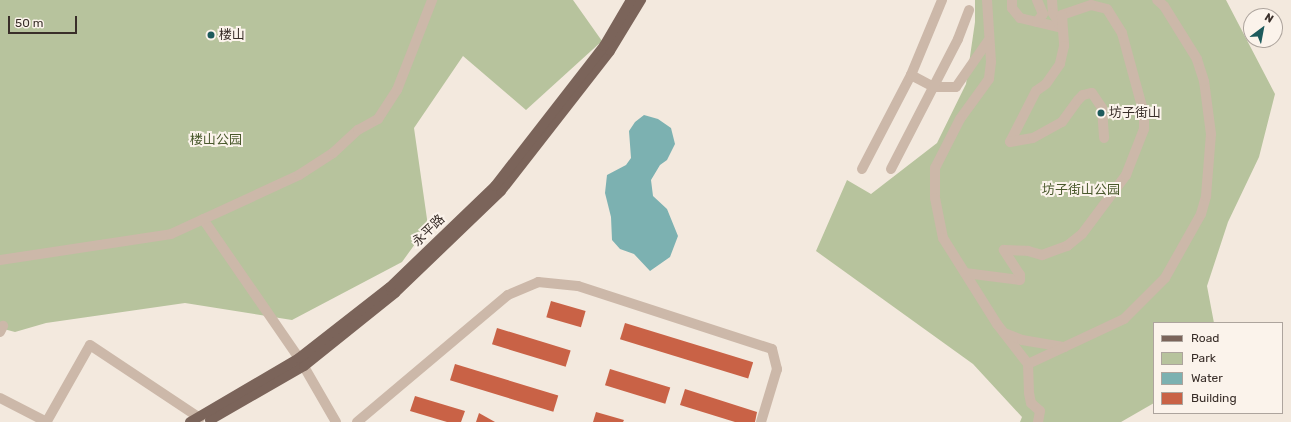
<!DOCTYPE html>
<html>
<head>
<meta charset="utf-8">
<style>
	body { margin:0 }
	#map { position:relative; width:1291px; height:422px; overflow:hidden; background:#f3e9de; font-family:Rubik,"Noto Sans SC",sans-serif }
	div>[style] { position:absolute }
	.green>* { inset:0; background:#b7c39d }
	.water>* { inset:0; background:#7cb1b1 }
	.building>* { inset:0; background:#c96246; transform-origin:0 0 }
	.minor>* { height:10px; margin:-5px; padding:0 5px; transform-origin:5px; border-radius:5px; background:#ccb8a9 }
	.major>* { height:10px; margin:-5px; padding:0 5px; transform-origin:5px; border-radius:5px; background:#7b645a }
	.dots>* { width:11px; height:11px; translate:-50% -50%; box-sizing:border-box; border:2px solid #fbf3eb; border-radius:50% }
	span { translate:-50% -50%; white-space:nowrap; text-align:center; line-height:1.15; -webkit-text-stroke:4px #fbf3eb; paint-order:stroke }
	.poi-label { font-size:13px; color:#392e29 }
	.left { translate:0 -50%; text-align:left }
	.park-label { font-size:13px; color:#49582c }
	.street-label { font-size:13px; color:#392e29 }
	.legend { position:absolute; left:1153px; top:322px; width:130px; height:92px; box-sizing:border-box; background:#fbf3eb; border:1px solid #ada49d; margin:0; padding:5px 7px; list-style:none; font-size:12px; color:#392e29 }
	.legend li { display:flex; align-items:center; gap:8px; height:20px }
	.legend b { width:20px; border:1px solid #ada49d }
	.north { position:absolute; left:1243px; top:8px; width:40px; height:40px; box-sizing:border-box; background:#fbf3eb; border:1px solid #ada49d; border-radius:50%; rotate:32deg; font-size:11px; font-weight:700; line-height:16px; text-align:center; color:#392e29 }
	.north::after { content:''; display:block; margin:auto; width:14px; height:18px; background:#1d5a5c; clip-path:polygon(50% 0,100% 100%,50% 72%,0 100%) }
	.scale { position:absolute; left:8px; top:16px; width:69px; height:18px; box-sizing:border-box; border:2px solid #392e29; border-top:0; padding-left:5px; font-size:12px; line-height:14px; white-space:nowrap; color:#392e29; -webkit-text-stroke:3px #fbf3eb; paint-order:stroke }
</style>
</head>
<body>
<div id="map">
	<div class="green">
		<div style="clip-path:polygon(0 0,573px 0,602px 41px,526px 110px,463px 56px,414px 128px,428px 226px,402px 262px,292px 320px,185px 303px,46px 323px,15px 332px,0 328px)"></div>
		<div style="clip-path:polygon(975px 0,1226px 0,1275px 94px,1259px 157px,1228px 222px,1207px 286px,1214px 323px,1154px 323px,1154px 403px,1121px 422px,1020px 422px,1022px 417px,973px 364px,816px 251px,847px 180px,871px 194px,937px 143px,966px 84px,975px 22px)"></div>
	</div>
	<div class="water">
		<div style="clip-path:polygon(644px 115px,658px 119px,671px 128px,675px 144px,667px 160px,660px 165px,651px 180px,653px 196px,667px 209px,678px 236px,670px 257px,650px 271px,634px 254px,620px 249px,612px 240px,611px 217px,605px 193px,607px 175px,626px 165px,631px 158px,629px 131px,635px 122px)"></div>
	</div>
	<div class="building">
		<div style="left:551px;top:301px;width:36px;height:17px;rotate:16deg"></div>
		<div style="left:625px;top:323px;width:134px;height:17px;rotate:17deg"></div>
		<div style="left:497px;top:328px;width:77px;height:17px;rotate:17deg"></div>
		<div style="left:455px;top:364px;width:108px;height:17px;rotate:17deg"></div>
		<div style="left:610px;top:369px;width:63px;height:17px;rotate:17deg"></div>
		<div style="clip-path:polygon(685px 389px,757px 412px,755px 422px,735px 422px,680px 405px)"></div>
		<div style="clip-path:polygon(415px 396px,465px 411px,461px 422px,447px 422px,410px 411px)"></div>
		<div style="clip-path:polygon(596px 412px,624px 420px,623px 422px,593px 422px)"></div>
		<div style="clip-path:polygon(479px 413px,495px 422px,476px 422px)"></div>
	</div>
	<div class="minor">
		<div style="left:987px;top:0;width:62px;rotate:86.3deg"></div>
		<div style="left:991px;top:62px;width:17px;rotate:97deg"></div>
		<div style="left:989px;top:79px;width:49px;rotate:125.9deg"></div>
		<div style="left:960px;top:119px;width:55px;rotate:117deg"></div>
		<div style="left:935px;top:168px;width:30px;rotate:90deg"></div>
		<div style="left:935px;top:198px;width:41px;rotate:78.7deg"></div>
		<div style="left:943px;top:238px;width:102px;rotate:57.9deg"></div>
		<div style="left:997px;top:324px;width:51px;rotate:52.2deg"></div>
		<div style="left:1028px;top:364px;width:29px;rotate:88deg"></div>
		<div style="left:1029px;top:393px;width:10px;rotate:79deg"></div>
		<div style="left:1031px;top:403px;width:12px;rotate:42deg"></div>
		<div style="left:1040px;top:411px;width:11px;rotate:100deg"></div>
		<div style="left:1012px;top:0;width:8px;rotate:90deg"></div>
		<div style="left:1012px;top:8px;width:13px;rotate:51deg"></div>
		<div style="left:1020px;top:18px;width:43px;rotate:13.4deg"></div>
		<div style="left:1037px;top:0;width:15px;rotate:67deg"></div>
		<div style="left:1043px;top:14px;width:10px;rotate:127deg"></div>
		<div style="left:1052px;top:0;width:13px;rotate:86deg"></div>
		<div style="left:1053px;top:13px;width:16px;rotate:60deg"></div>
		<div style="left:911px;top:75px;width:26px;rotate:28deg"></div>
		<div style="left:934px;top:87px;width:22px"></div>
		<div style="left:956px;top:87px;width:56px;rotate:-55.2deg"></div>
		<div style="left:862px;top:169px;width:106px;rotate:-62.5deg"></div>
		<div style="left:911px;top:75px;width:81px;rotate:-67.5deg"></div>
		<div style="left:891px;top:169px;width:146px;rotate:-62.7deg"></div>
		<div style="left:958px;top:39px;width:31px;rotate:-69deg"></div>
		<div style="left:203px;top:219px;width:169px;rotate:55.4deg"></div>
		<div style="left:299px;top:358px;width:74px;rotate:60deg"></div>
		<div style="left:0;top:260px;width:173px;rotate:-8.6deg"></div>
		<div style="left:171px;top:234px;width:141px;rotate:-24.7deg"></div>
		<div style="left:299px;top:175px;width:40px;rotate:-32.9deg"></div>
		<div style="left:333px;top:153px;width:34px;rotate:-43deg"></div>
		<div style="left:358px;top:130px;width:23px;rotate:-29deg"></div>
		<div style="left:378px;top:119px;width:35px;rotate:-57deg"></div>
		<div style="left:397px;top:90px;width:97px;rotate:-68.7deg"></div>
		<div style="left:965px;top:273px;width:55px;rotate:7.3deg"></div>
		<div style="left:1020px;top:280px;width:5px;rotate:-90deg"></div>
		<div style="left:1020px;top:275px;width:30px;rotate:-123deg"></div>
		<div style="left:1004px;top:250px;width:24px;rotate:2deg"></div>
		<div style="left:1028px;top:251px;width:15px;rotate:16deg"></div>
		<div style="left:1042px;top:255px;width:27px;rotate:-20deg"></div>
		<div style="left:1067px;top:246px;width:19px;rotate:-39deg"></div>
		<div style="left:1082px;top:234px;width:74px;rotate:-53.3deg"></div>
		<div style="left:1126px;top:175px;width:49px;rotate:-68.6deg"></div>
		<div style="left:1144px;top:129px;width:15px;rotate:-90deg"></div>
		<div style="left:1144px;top:114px;width:84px;rotate:-105.2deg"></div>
		<div style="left:1122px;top:33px;width:28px;rotate:-122deg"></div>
		<div style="left:1107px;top:9px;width:16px;rotate:-166deg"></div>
		<div style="left:1091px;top:5px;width:31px;rotate:161deg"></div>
		<div style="left:1062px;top:15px;width:31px;rotate:86deg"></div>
		<div style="left:1064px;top:46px;width:18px;rotate:103deg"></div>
		<div style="left:1060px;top:64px;width:24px;rotate:125deg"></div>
		<div style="left:1046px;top:84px;width:12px;rotate:145deg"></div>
		<div style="left:1036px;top:91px;width:57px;rotate:117deg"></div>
		<div style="left:1010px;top:142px;width:23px;rotate:-10deg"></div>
		<div style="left:1033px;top:138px;width:33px;rotate:-29deg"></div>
		<div style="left:1062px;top:122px;width:27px;rotate:-54deg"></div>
		<div style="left:1078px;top:100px;width:7px;rotate:-45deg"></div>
		<div style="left:1083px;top:95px;width:9px;rotate:-13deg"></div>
		<div style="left:1092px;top:93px;width:18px;rotate:56deg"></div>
		<div style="left:1102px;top:108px;width:30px;rotate:86deg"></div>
		<div style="left:0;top:332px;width:7px;rotate:-63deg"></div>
		<div style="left:1004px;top:333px;width:19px;rotate:21deg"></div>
		<div style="left:1022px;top:340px;width:43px;rotate:9.5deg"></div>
		<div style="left:1028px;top:364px;width:106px;rotate:-25.1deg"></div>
		<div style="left:1124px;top:319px;width:58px;rotate:-45deg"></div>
		<div style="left:1165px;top:278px;width:73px;rotate:-60.6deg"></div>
		<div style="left:1201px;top:214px;width:19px;rotate:-74deg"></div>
		<div style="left:1206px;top:196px;width:62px;rotate:-85.4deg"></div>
		<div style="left:1211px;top:134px;width:53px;rotate:-97.5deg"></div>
		<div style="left:1204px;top:81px;width:23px;rotate:-108deg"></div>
		<div style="left:1197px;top:59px;width:62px;rotate:-121.9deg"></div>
		<div style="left:1164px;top:6px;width:9px;rotate:-139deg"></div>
		<div style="left:0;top:398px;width:53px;rotate:27.1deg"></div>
		<div style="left:47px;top:421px;width:87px;rotate:-60.5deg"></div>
		<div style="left:90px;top:345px;width:132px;rotate:33.6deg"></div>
		<div style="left:357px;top:422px;width:197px;rotate:-40.1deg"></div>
		<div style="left:508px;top:295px;width:33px;rotate:-23deg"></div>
		<div style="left:538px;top:282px;width:40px;rotate:5.7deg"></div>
		<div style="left:578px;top:286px;width:204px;rotate:18deg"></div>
		<div style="left:772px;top:349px;width:21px;rotate:76deg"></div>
		<div style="left:777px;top:369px;width:55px;rotate:106.8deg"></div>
	</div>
	<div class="major">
		<div style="left:210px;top:420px;width:108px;rotate:-29.9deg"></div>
		<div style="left:304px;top:366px;width:117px;rotate:-38.7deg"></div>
		<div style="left:395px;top:293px;width:147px;rotate:-43.9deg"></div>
		<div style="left:501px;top:191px;width:177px;rotate:-52.1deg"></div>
		<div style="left:610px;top:51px;width:60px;rotate:-58.7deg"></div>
		<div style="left:190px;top:422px;width:126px;rotate:-30.4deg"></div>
		<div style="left:299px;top:358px;width:115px;rotate:-38deg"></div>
		<div style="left:390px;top:287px;width:146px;rotate:-43.9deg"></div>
		<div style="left:495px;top:186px;width:177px;rotate:-52.1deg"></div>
		<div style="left:604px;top:46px;width:53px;rotate:-59.6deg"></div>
	</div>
	<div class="dots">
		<div style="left:211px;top:35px;background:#1d5a5c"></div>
		<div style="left:1101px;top:113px;background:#1d5a5c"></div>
	</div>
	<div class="poi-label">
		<span class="left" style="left:219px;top:35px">楼山</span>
		<span class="left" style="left:1109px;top:113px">坊子街山</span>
	</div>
	<div class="park-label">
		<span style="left:216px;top:140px">楼山公园</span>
		<span style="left:1081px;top:190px">坊子街山公园</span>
	</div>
	<div class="street-label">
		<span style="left:429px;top:231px;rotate:-44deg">永平路</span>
	</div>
	<ul class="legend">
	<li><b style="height:5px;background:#7b645a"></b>Road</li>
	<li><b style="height:11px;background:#b7c39d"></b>Park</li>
	<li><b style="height:11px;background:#7cb1b1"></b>Water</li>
	<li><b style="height:11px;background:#c96246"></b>Building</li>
	</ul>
	<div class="north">N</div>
	<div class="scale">50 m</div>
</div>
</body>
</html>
